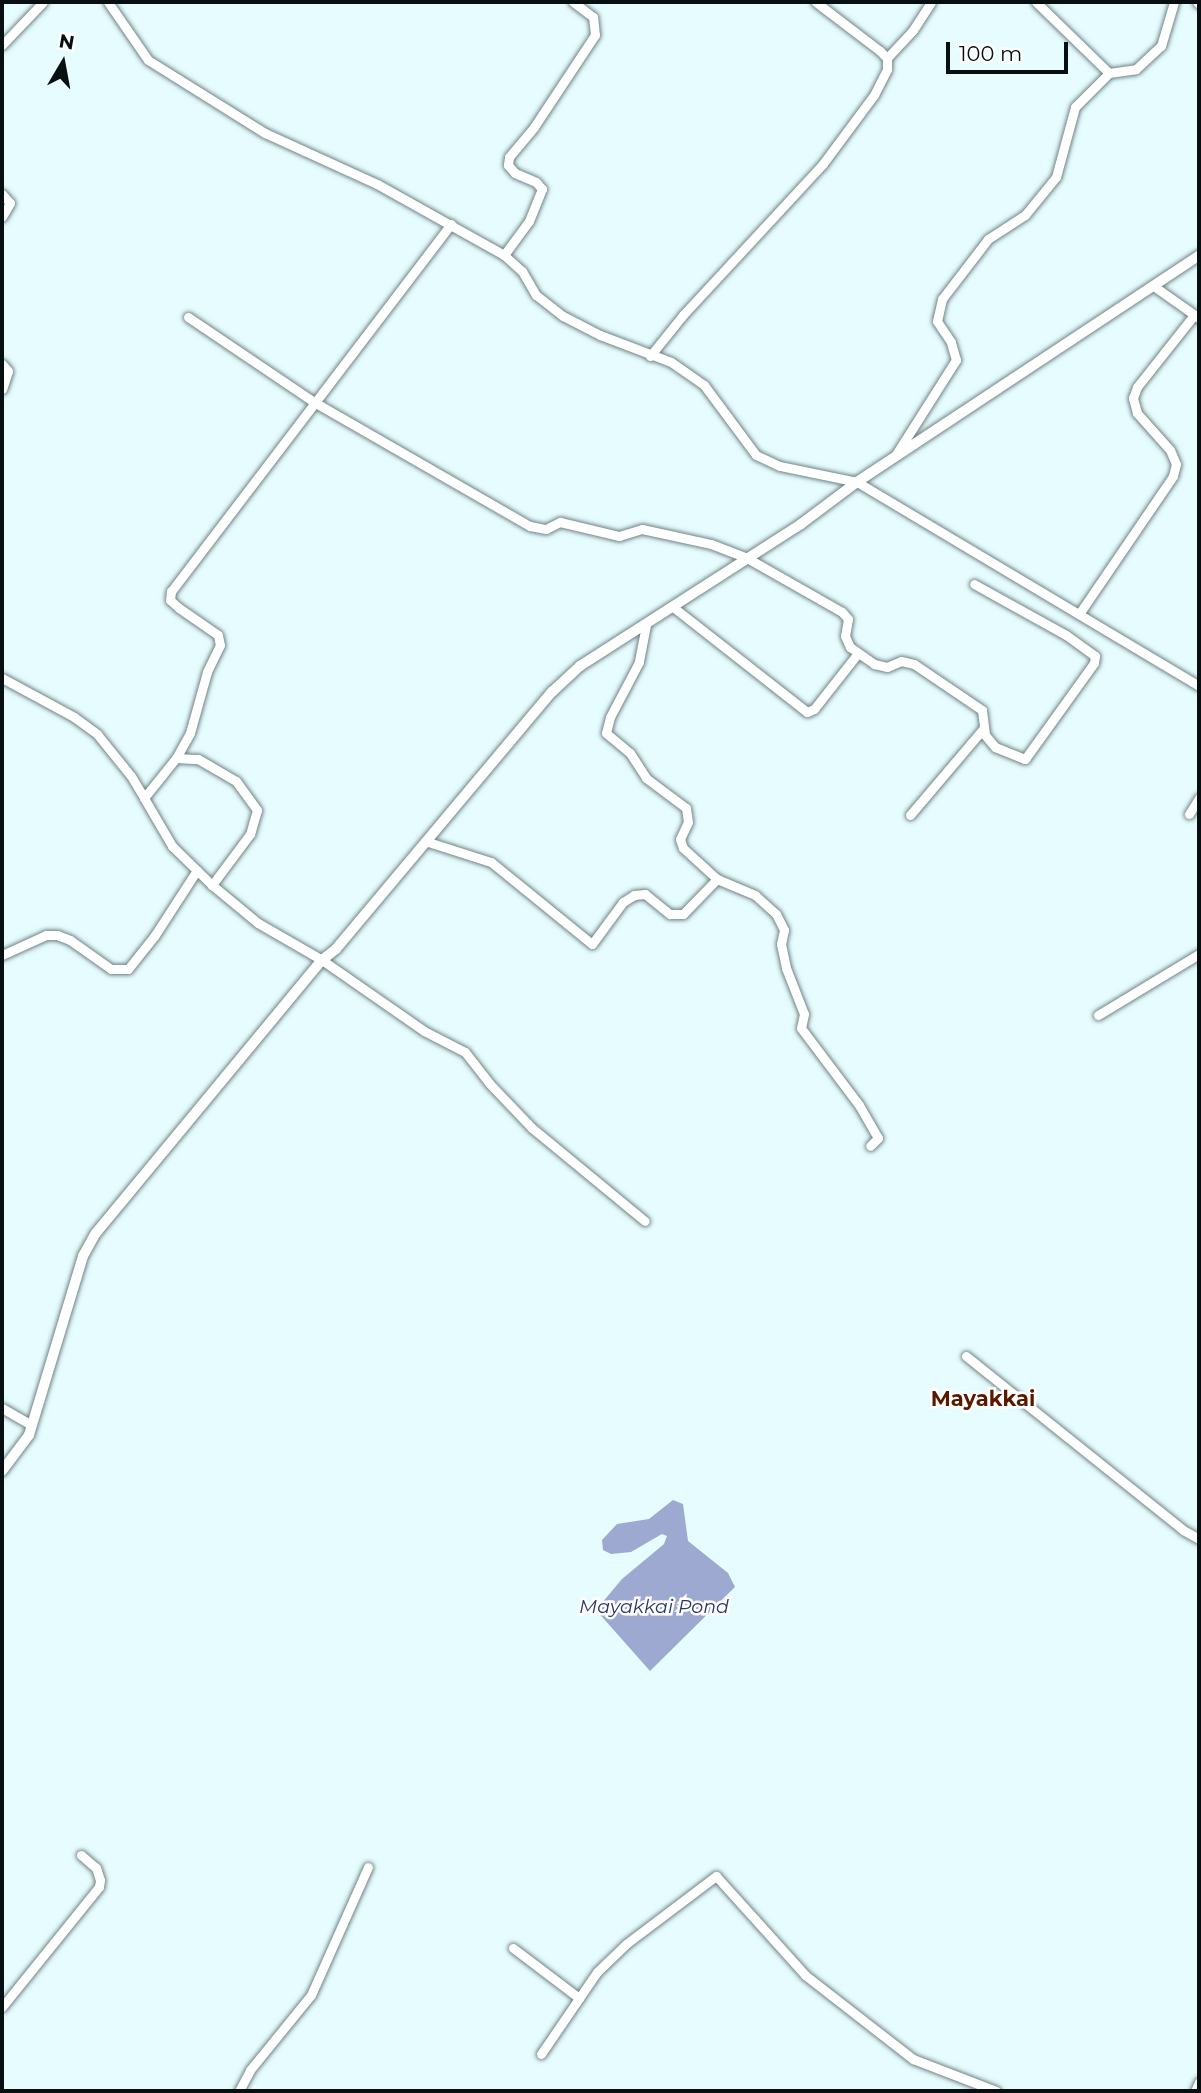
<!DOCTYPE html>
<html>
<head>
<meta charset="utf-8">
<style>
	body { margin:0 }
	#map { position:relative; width:1201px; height:2093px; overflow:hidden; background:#e6fcfe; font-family:Montserrat,sans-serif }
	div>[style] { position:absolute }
	.water>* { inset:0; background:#9da9d1 }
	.roads { filter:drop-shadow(0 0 2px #718486) drop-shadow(0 0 2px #718486) }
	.minor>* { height:9px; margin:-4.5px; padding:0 4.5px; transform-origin:4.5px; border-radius:4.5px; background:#fff }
	.tertiary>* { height:10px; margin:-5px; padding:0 5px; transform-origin:5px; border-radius:5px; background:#fff }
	span { translate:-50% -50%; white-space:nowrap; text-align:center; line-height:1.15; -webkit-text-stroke:5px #fff; paint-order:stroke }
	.water-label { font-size:19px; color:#2b366a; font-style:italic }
	.quarter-label { font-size:21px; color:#591900; font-weight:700 }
	.frame { position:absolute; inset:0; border:4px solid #080f10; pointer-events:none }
	.north { position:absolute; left:28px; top:28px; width:70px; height:70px; -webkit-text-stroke:5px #fff; paint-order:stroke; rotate:10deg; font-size:19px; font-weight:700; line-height:28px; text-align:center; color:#080f10 }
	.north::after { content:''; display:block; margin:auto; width:24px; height:32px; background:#080f10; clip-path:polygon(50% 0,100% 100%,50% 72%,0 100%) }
	.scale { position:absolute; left:946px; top:42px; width:122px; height:32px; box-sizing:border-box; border:4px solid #080f10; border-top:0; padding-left:9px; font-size:21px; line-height:24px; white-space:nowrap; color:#080f10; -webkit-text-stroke:5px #fff; paint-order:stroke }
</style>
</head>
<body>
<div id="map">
	<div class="water">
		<div style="clip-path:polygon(673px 1500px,683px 1504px,688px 1541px,728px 1573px,735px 1587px,650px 1671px,596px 1610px,622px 1579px,664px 1544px,667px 1536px,662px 1534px,631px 1552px,611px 1554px,603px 1550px,602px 1540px,617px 1524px,649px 1519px)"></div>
	</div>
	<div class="roads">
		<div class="minor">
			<div style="left:108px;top:2px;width:70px;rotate:55.4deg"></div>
			<div style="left:148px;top:60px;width:138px;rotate:32deg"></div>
			<div style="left:265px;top:133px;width:123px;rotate:24.5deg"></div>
			<div style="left:377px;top:184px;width:145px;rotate:29.2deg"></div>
			<div style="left:504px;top:255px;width:24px;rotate:42deg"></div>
			<div style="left:522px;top:271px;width:28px;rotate:60deg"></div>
			<div style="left:536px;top:295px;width:34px;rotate:38deg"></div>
			<div style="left:563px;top:316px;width:42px;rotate:27.2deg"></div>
			<div style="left:600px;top:335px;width:76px;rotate:20.8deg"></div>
			<div style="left:671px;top:362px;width:40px;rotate:34.9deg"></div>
			<div style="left:704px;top:385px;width:87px;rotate:53.4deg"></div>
			<div style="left:756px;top:455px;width:26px;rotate:25deg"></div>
			<div style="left:780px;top:466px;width:79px;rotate:11.7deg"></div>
			<div style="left:857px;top:482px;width:398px;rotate:30.8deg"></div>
			<div style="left:1036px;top:2px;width:102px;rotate:44.2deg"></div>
			<div style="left:1197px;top:2px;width:3px;rotate:45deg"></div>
			<div style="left:2px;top:45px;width:59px;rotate:-46.4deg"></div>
			<div style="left:887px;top:58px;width:38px;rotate:-47deg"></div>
			<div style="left:913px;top:30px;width:33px;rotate:-57deg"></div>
			<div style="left:2px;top:194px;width:12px;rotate:48deg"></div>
			<div style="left:10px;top:203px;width:16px;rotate:120deg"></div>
			<div style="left:451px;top:224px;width:462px;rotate:127.3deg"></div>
			<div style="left:171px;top:591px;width:9px;rotate:96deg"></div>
			<div style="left:170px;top:600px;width:12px;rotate:42deg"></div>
			<div style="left:179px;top:608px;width:47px;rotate:34.7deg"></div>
			<div style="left:218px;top:635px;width:10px;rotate:79deg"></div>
			<div style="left:220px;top:645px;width:30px;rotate:116deg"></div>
			<div style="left:207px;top:672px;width:63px;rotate:105.6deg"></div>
			<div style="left:190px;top:733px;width:29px;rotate:119deg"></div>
			<div style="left:176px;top:758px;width:51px;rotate:128.7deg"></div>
			<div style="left:144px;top:798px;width:56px;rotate:59.7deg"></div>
			<div style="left:172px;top:846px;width:56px;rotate:44.3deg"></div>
			<div style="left:212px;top:885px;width:60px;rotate:39.6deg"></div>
			<div style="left:258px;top:923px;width:74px;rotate:30deg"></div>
			<div style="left:322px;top:960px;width:124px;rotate:34.8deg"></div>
			<div style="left:424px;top:1031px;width:46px;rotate:27.1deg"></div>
			<div style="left:465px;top:1052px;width:39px;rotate:52deg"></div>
			<div style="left:489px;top:1083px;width:62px;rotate:46.3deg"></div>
			<div style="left:532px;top:1128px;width:146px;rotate:39.5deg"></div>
			<div style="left:504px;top:255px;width:42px;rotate:-53.7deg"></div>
			<div style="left:529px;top:221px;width:35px;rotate:-68deg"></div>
			<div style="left:542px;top:189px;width:9px;rotate:-131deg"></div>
			<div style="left:536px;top:182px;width:23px;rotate:-157deg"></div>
			<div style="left:515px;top:173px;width:11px;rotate:-131deg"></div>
			<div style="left:508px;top:165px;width:8px;rotate:-83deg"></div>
			<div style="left:509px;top:157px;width:39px;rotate:-50deg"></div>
			<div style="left:534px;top:127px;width:110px;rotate:-56.5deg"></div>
			<div style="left:595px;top:35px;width:18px;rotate:-96deg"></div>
			<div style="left:593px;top:17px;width:25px;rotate:-143deg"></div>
			<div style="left:1155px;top:287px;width:54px;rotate:35.2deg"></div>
			<div style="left:188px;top:317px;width:152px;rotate:34deg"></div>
			<div style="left:314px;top:402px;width:249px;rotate:29.9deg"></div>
			<div style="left:530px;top:526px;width:16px;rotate:11deg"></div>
			<div style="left:546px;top:529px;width:16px;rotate:-27deg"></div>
			<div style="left:560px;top:522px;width:61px;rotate:13.3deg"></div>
			<div style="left:619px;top:536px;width:24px;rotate:-17deg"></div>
			<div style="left:642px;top:529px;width:71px;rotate:12.3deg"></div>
			<div style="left:711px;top:544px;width:39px;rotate:21deg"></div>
			<div style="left:747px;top:558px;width:109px;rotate:29.6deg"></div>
			<div style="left:842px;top:612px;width:9px;rotate:49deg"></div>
			<div style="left:848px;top:619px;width:17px;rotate:100deg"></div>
			<div style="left:845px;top:636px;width:12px;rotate:66deg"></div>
			<div style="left:850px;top:647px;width:29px;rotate:35deg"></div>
			<div style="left:874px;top:664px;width:13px;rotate:13deg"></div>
			<div style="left:887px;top:667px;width:15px;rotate:-23deg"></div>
			<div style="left:901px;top:661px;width:13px;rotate:13deg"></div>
			<div style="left:914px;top:664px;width:82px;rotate:34.1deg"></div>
			<div style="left:982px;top:710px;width:25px;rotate:83deg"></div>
			<div style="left:985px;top:735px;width:16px;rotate:50deg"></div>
			<div style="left:995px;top:747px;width:32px;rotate:22deg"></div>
			<div style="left:1025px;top:759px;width:118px;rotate:-54.3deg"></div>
			<div style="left:1094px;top:663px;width:7px;rotate:-82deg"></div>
			<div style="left:1095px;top:656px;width:36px;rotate:-144deg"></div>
			<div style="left:1066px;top:635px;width:105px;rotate:-151deg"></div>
			<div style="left:650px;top:356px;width:53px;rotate:-51.2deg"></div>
			<div style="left:683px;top:315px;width:205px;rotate:-47.2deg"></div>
			<div style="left:822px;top:165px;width:87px;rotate:-53.4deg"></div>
			<div style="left:874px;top:95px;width:29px;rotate:-63deg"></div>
			<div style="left:887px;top:69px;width:11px;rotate:-90deg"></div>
			<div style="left:887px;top:58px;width:10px;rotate:-135deg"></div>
			<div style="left:880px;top:51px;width:81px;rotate:-142.6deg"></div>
			<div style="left:2px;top:364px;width:9px;rotate:49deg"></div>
			<div style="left:8px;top:371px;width:19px;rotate:108deg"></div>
			<div style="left:895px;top:456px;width:114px;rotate:-57.6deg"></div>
			<div style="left:956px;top:360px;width:19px;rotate:-106deg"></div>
			<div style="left:951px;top:342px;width:25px;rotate:-124deg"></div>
			<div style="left:937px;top:321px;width:23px;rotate:-77deg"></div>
			<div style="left:942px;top:299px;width:76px;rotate:-52.5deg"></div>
			<div style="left:988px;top:239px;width:44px;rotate:-33deg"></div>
			<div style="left:1025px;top:215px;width:49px;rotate:-50.8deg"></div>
			<div style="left:1056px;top:177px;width:73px;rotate:-74.8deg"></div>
			<div style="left:1075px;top:107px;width:48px;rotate:-45deg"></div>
			<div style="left:1109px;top:73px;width:27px;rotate:-8deg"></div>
			<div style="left:1136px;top:69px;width:34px;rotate:-43deg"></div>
			<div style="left:1161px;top:46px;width:46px;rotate:-73.5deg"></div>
			<div style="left:673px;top:607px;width:170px;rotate:38.1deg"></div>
			<div style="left:807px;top:712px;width:8px;rotate:-23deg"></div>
			<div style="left:814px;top:709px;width:71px;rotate:-51.8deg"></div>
			<div style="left:1079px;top:614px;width:167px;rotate:-55.7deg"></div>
			<div style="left:1173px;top:476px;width:12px;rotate:-76deg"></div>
			<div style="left:1176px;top:464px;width:15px;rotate:-113deg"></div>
			<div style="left:1170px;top:450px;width:50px;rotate:-131.7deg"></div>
			<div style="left:1137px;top:413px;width:16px;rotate:-105deg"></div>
			<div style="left:1133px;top:398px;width:12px;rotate:-70deg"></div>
			<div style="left:1137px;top:387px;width:92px;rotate:-51.6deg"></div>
			<div style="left:646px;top:625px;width:38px;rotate:101deg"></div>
			<div style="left:639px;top:662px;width:62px;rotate:117.8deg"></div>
			<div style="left:610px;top:717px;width:16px;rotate:104deg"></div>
			<div style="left:606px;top:733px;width:31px;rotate:40deg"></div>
			<div style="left:630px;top:753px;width:30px;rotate:57deg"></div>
			<div style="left:646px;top:778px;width:50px;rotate:36.9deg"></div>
			<div style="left:686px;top:808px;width:14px;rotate:82deg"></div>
			<div style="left:688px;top:822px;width:19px;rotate:115deg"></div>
			<div style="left:680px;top:839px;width:9px;rotate:72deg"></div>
			<div style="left:683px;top:848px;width:46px;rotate:42.4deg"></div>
			<div style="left:717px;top:879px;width:41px;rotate:22.8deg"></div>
			<div style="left:755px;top:895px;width:28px;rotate:42deg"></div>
			<div style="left:776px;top:914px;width:18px;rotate:63deg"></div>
			<div style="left:784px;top:930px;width:14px;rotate:102deg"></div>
			<div style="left:781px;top:944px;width:25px;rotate:78deg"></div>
			<div style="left:786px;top:968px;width:49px;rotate:68.6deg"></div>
			<div style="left:804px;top:1014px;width:14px;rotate:102deg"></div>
			<div style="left:801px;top:1028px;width:96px;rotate:53deg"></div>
			<div style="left:859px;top:1105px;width:38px;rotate:60deg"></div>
			<div style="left:878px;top:1138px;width:11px;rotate:135deg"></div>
			<div style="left:2px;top:678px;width:82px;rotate:28.4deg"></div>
			<div style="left:74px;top:717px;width:29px;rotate:36deg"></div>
			<div style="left:97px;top:734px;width:54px;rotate:51deg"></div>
			<div style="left:131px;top:776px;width:26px;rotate:59deg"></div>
			<div style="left:176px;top:758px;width:22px;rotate:3deg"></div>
			<div style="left:198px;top:759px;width:44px;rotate:30.1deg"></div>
			<div style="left:236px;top:781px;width:36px;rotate:54deg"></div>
			<div style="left:257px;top:810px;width:25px;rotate:106deg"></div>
			<div style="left:250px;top:834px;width:64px;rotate:126.7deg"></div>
			<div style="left:1189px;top:814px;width:19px;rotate:-58deg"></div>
			<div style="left:910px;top:815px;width:113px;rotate:-49.7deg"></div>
			<div style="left:425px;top:841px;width:69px;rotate:17.7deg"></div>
			<div style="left:491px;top:862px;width:130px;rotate:39.1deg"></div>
			<div style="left:592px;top:944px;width:52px;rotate:-53.6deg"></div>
			<div style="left:623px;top:902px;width:13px;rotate:-32deg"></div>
			<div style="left:634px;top:895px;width:11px;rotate:-5deg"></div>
			<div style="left:645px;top:894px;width:32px;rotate:39deg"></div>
			<div style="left:670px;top:914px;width:13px"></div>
			<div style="left:683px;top:914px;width:49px;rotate:-45.8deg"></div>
			<div style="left:2px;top:955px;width:48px;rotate:-24.4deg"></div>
			<div style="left:46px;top:935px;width:11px"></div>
			<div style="left:57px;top:935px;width:14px;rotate:21deg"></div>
			<div style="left:70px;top:940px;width:50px;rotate:35.3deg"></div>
			<div style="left:111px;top:969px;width:17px"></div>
			<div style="left:128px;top:969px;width:43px;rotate:-51.5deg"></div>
			<div style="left:155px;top:935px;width:77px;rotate:-57.1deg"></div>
			<div style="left:1098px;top:1015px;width:118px;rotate:-31.1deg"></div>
			<div style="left:966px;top:1356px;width:278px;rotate:38.7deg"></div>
			<div style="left:1183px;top:1530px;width:18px;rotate:29deg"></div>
			<div style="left:2px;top:1408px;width:34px;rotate:30deg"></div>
			<div style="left:513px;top:1948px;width:83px;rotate:37.1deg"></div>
			<div style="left:2px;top:2007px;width:154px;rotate:-51.1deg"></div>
			<div style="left:99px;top:1887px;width:7px;rotate:-82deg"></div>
			<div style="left:100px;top:1880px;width:13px;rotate:-108deg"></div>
			<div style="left:96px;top:1868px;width:20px;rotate:-139deg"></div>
			<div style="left:541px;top:2054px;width:99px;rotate:-55.7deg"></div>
			<div style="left:597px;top:1972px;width:40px;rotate:-44deg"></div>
			<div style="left:626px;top:1944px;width:113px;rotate:-37.1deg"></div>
			<div style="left:716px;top:1876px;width:133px;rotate:48deg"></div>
			<div style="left:805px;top:1975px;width:137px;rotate:37.9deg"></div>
			<div style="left:913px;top:2059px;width:89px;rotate:21.1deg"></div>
			<div style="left:239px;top:2091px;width:24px;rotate:-62deg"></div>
			<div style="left:250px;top:2070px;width:97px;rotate:-50.9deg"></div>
			<div style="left:311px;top:1995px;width:140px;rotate:-66deg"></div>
			<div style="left:1195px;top:2091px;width:10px;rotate:-66deg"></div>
		</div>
		<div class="tertiary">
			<div style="left:2px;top:1471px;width:45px;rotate:-53.1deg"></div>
			<div style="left:29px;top:1435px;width:187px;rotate:-73.2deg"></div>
			<div style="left:83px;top:1256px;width:26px;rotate:-61deg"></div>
			<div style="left:96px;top:1233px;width:354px;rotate:-50.4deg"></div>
			<div style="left:322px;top:960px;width:18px;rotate:-38deg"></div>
			<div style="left:336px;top:949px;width:336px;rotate:-50deg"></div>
			<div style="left:552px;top:692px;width:38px;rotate:-43deg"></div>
			<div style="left:580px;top:666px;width:263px;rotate:-32.7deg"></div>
			<div style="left:801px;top:524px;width:70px;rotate:-36.9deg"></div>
			<div style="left:857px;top:482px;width:410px;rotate:-33.5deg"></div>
		</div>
	</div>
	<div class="water-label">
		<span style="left:654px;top:1607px">Mayakkai Pond</span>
	</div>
	<div class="quarter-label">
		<span style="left:983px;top:1399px">Mayakkai</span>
	</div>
	<div class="frame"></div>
	<div class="north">N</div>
	<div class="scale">100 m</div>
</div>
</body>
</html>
